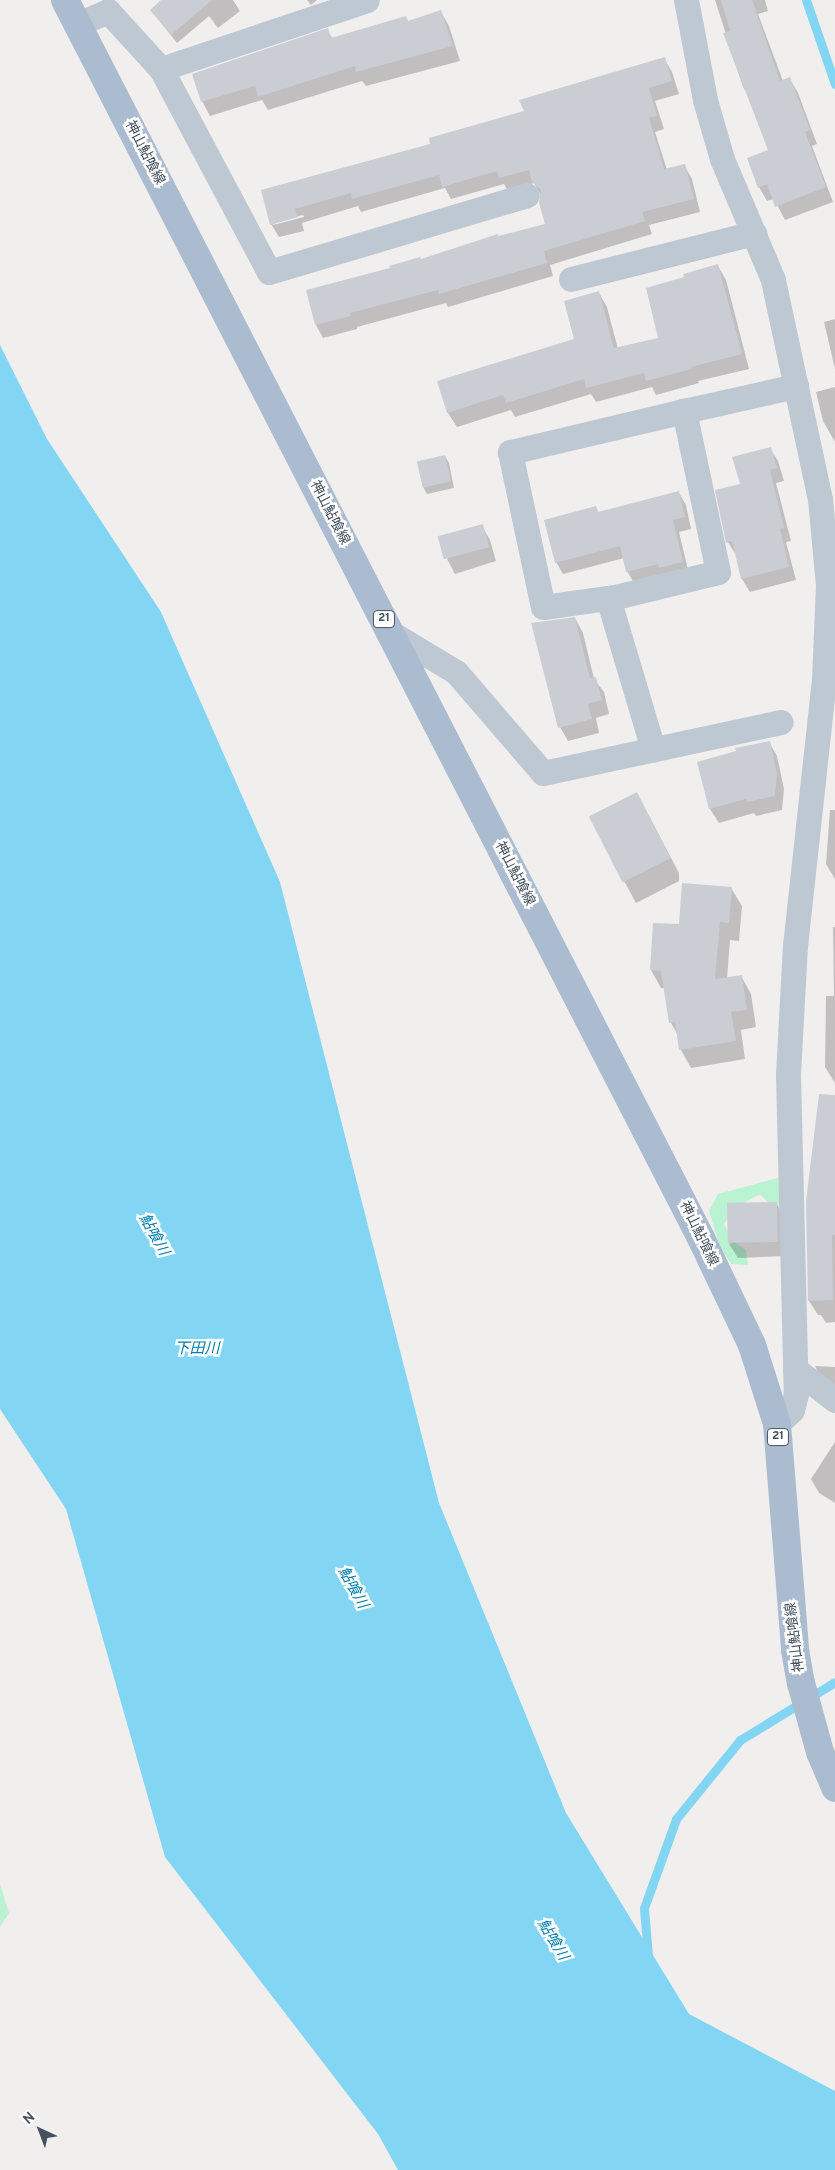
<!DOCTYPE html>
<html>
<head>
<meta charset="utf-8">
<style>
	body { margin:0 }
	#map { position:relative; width:835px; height:2170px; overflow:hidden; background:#f1eeee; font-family:Overpass,"Noto Sans JP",sans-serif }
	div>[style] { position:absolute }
	.green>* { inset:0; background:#b9f3d2 }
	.water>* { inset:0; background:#82d6f3 }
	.shadow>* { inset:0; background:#0003 }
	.stream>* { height:9px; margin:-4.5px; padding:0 4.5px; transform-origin:4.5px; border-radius:4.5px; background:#82d6f3 }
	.building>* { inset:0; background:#cacdd4; transform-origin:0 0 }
	.street>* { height:25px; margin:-12.5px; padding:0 12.5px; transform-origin:12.5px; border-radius:12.5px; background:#bec8d2 }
	.primary>* { height:28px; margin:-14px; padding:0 14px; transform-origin:14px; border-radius:14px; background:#acbcd0 }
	span { translate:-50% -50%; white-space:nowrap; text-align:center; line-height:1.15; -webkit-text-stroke:5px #fff; paint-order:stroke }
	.shield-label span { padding:1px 4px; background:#fff; border:1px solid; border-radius:4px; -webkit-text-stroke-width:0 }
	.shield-label { font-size:12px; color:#45515e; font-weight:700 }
	.street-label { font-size:14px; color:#45515e }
	.water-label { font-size:15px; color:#017fad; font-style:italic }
	.north { position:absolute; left:15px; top:2105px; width:50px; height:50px; -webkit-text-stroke:4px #fff; paint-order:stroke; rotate:317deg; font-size:14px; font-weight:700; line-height:20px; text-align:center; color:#45515e }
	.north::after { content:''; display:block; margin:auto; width:18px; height:22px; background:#45515e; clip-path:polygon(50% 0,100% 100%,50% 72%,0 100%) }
</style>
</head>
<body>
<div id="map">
	<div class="green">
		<div style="clip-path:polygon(778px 1178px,781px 1204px,775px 1210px,760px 1194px,735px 1208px,724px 1224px,733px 1241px,746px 1250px,748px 1265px,731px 1264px,720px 1247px,709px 1211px,718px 1194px)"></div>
		<div style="clip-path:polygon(0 1884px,9px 1913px,0 1927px)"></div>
	</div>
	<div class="water">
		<div style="clip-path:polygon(0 345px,47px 439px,161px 612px,280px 882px,439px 1503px,566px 1813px,689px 2014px,835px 2091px,835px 2170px,398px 2170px,378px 2134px,165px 1857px,66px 1509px,0 1409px)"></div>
	</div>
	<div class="shadow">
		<div style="clip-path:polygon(162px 0,233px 0,240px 11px,218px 28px,209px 16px,177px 43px,151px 10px)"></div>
		<div style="clip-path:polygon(307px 0,317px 0,311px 5px)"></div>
		<div style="clip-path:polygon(715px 0,765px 0,768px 11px,758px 14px,783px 81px,790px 79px,798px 93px,817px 144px,812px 146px,833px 202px,785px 220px,774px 199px,767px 201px,759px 187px,769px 150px,751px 100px,743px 87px)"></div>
		<div style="clip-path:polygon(441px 12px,449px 26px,460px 61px,366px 86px,362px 81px,268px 110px,262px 100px,210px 116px,202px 101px,327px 30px,333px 39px,408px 22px)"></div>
		<div style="clip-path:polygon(evenodd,664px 58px,672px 72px,679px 94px,655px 101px,664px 129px,655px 132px,667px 170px,684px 165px,692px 179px,700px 212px,649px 225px,652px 234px,550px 265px,553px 276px,448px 307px,446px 303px,357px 327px,357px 329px,323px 338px,316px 325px,308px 291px,547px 225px,541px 195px,534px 183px,508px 191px,504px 184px,451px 199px,445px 188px,361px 212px,358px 206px,302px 223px,304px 231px,279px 237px,271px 224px,263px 190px,432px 145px,525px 112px,664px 58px,303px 215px,304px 217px,273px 225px,273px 222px,303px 215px)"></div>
		<div style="clip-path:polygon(718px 266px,726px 280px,749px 369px,698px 381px,699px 383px,656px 395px,652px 387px,596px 402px,591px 394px,515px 417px,511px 410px,457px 427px,448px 413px,439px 382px,575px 340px,599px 293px,607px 307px,618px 349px,660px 339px,686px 278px)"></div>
		<div style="clip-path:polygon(835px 319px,835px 369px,824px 322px)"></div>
		<div style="clip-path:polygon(835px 387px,835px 442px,823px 421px,816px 392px)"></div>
		<div style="clip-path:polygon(770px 448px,778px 461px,784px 481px,776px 483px,791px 541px,786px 542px,796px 580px,750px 592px,742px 579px,736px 555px,728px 542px,741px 485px)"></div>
		<div style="clip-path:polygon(445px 456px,449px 463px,454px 488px,427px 494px,423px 487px,418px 462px)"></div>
		<div style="clip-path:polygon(679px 493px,686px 505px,691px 529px,679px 532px,689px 574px,634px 583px,627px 571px,624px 558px,563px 574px,556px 562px,596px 508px,599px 513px)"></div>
		<div style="clip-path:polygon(482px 526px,490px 540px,496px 561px,455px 574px,447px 559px)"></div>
		<div style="clip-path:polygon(575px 618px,583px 633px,594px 679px,604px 692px,609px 714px,596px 718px,599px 733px,568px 741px,560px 727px)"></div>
		<div style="clip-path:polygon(769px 742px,777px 756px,784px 789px,782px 810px,756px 816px,754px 813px,719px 823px,710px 809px)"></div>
		<div style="clip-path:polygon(830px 810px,835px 810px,835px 879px,826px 864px)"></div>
		<div style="clip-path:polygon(648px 814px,679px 873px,679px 881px,636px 903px,590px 818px)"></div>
		<div style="clip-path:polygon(731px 888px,742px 906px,739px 941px,730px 940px,727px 979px,741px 976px,751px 994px,756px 1027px,741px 1030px,745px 1059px,691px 1068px,681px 1050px,679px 1037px,671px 1023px,665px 988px,661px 988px,651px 970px,680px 926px)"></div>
		<div style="clip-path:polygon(833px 927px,835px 927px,835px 1083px,825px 1067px,826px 996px,834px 996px)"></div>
		<div style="clip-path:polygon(835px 1116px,835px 1322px,826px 1323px,821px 1315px,818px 1315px,809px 1301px)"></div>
		<div style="clip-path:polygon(776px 1203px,784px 1217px,785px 1256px,738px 1258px,729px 1244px)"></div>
		<div style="clip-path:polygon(815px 1366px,835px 1367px,835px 1385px,818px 1372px)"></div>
		<div style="clip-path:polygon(835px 1442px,835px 1503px,819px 1493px,811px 1479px)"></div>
	</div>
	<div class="stream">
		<div style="left:806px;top:0;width:89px;rotate:71deg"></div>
		<div style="left:648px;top:1956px;width:48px;rotate:-94.8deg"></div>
		<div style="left:644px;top:1908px;width:95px;rotate:-70.2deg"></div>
		<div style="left:676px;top:1819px;width:102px;rotate:-51deg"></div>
		<div style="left:740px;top:1740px;width:111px;rotate:-31.4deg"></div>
	</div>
	<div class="building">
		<div style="clip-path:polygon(161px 0,212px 0,171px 35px,150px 10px)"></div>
		<div style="clip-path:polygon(721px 0,752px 0,780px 81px,790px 77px,810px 130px,805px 132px,826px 187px,775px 207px,767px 184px,758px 188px,747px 158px,768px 150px,723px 33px,730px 31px)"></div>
		<div style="clip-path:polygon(441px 10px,453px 46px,356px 72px,355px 66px,258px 97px,255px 86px,201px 102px,192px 74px,328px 28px,331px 38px,406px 16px,408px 21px)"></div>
		<div style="clip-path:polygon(665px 57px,672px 81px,649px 88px,657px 116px,649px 118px,664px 169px,685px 164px,694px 199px,642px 212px,645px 221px,544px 251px,547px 263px,439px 294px,438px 290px,350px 313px,351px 316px,315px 325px,306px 290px,390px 268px,389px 266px,420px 257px,421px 259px,498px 234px,498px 236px,545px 224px,539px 203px,541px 190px,532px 182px,529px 170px,499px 178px,497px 171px,442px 187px,439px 175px,352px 199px,351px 193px,295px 209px,298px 217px,270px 225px,261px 190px,430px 144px,429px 138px,524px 111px,519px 100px)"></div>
		<div style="clip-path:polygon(718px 264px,742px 354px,691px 367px,692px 369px,646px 381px,644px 373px,586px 388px,584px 379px,506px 403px,503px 395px,447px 413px,437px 381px,574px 339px,564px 301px,599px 291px,614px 348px,658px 338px,646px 288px,684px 277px,683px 274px)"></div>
		<div style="clip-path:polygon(771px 447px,777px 468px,770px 470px,784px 528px,780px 529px,789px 567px,741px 579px,732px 541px,726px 543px,715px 490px,740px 484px,732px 457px)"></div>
		<div style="left:445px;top:455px;width:27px;height:29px;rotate:77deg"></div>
		<div style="clip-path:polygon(679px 491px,685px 517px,673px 520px,683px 562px,659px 568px,658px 564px,626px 572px,620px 546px,555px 563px,544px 520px,596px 506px,598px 512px)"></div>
		<div style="left:483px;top:524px;width:24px;height:47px;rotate:75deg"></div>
		<div style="clip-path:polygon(575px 617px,590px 678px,596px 677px,602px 700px,588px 704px,592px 719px,558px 728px,531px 623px)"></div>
		<div style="clip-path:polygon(770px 741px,777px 774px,775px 796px,747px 802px,746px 799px,709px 809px,697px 762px,736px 751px,735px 748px)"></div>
		<div style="left:637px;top:792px;width:74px;height:54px;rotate:63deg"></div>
		<div style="clip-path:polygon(682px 883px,732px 887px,729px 923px,720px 922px,715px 979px,742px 975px,747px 1010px,731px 1012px,736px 1041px,679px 1050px,675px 1022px,669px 1023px,661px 971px,650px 970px,653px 923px,679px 924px)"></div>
		<div style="clip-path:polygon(819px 1094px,835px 1095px,835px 1235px,832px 1235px,833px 1300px,808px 1301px,806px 1201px)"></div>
		<div style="left:777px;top:1202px;width:40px;height:50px;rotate:89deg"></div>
	</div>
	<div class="street">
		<div style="left:686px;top:0;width:102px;rotate:79.2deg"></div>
		<div style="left:705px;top:100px;width:61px;rotate:73.9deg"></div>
		<div style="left:722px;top:159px;width:131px;rotate:67.1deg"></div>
		<div style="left:773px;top:280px;width:224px;rotate:77.9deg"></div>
		<div style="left:820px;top:499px;width:86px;rotate:84.7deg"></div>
		<div style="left:828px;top:585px;width:94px;rotate:92.4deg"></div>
		<div style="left:824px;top:679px;width:268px;rotate:96.2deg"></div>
		<div style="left:795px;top:945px;width:130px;rotate:93.1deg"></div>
		<div style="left:788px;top:1075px;width:319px;rotate:88.6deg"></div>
		<div style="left:796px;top:1394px;width:16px;rotate:104deg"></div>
		<div style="left:792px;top:1410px;width:21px;rotate:137deg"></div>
		<div style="left:78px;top:24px;width:33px;rotate:-23deg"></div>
		<div style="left:108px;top:11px;width:79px;rotate:47.6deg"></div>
		<div style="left:161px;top:69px;width:217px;rotate:-18.5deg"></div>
		<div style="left:161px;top:69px;width:230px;rotate:62deg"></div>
		<div style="left:269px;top:272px;width:269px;rotate:-16.6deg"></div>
		<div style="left:571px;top:279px;width:189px;rotate:-14.1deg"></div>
		<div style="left:684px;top:411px;width:179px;rotate:166.7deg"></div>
		<div style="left:510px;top:452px;width:158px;rotate:78deg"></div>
		<div style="left:543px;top:607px;width:73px;rotate:-7.9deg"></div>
		<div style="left:615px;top:597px;width:106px;rotate:-13.6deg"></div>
		<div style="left:718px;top:572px;width:165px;rotate:-101.9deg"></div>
		<div style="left:684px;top:411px;width:115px;rotate:-12.6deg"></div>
		<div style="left:608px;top:598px;width:158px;rotate:73.4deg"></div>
		<div style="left:391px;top:633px;width:76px;rotate:31deg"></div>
		<div style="left:456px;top:672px;width:133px;rotate:49.3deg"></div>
		<div style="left:543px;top:773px;width:243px;rotate:-12.1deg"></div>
		<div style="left:795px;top:1369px;width:51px;rotate:37.8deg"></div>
	</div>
	<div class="primary">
		<div style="left:65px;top:0;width:1392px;rotate:62.81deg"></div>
		<div style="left:701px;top:1238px;width:119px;rotate:64.5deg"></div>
		<div style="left:752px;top:1345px;width:83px;rotate:72.4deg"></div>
		<div style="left:777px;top:1424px;width:227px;rotate:85.4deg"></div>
		<div style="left:795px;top:1650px;width:34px;rotate:80deg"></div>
		<div style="left:801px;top:1683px;width:72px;rotate:74.6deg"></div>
		<div style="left:820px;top:1752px;width:39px;rotate:67deg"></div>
	</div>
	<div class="shield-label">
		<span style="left:384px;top:619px">21</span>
		<span style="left:778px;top:1437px">21</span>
	</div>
	<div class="street-label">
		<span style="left:144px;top:153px;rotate:63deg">神山鮎喰線</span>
		<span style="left:329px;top:513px;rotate:63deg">神山鮎喰線</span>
		<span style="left:514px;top:874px;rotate:63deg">神山鮎喰線</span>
		<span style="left:698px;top:1234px;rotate:64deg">神山鮎喰線</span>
		<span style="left:796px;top:1637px;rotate:-97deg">神山鮎喰線</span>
	</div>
	<div class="water-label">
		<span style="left:153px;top:1235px;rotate:61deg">鮎喰川</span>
		<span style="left:197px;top:1350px">下田川</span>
		<span style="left:352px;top:1588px;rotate:61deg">鮎喰川</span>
		<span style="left:552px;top:1940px;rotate:59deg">鮎喰川</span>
	</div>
	<div class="north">N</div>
</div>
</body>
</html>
